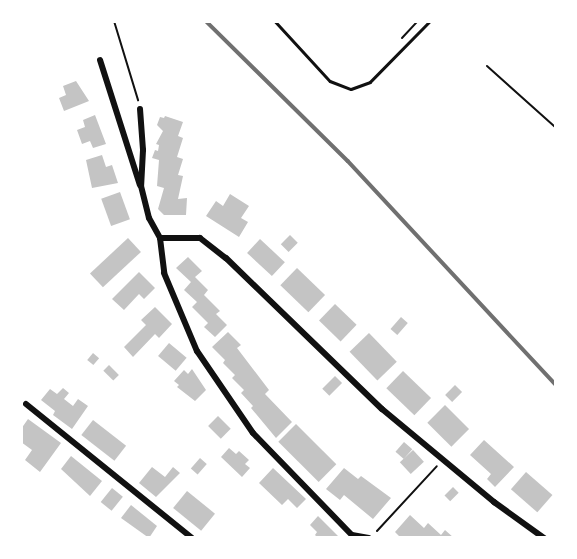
<!DOCTYPE html>
<html>
<head>
<meta charset="utf-8">
<style>
	body { margin:0 }
	#map { position:relative; width:577px; height:559px; overflow:hidden; background:#fff; font-family:"Fira Sans Condensed",sans-serif }
	div>[style] { position:absolute }
	.building>* { inset:0; background:#c4c4c4; transform-origin:0 0 }
	.path>* { height:2px; margin:-1px; padding:0 1px; transform-origin:1px; border-radius:1px; background:#111 }
	.service>* { height:2.5px; margin:-1.25px; padding:0 1.25px; transform-origin:1.25px; border-radius:1.25px; background:#111 }
	.minor>* { height:6px; margin:-3px; padding:0 3px; transform-origin:3px; border-radius:3px; background:#111 }
	.rail>* { height:3.5px; margin:-1.75px; padding:0 1.75px; transform-origin:1.75px; border-radius:1.75px; background:#707070 }
	span { translate:-50% -50%; white-space:nowrap; text-align:center; line-height:1.15; -webkit-text-stroke:5px #fff; paint-order:stroke }
	.frame { position:absolute; inset:0; border:23px solid #fff; pointer-events:none }
</style>
</head>
<body>
<div id="map">
	<div class="building">
		<div style="clip-path:polygon(76px 81px,89px 101px,64px 111px,59px 98px,66px 95px,63px 86px)"></div>
		<div style="clip-path:polygon(95px 115px,106px 144px,93px 148px,90px 141px,82px 144px,77px 130px,85px 127px,83px 120px)"></div>
		<div style="clip-path:polygon(165px 116px,183px 122px,178px 136px,183px 138px,177px 157px,183px 159px,178px 175px,183px 176px,178px 199px,187px 198px,186px 215px,164px 215px,158px 209px,164px 188px,157px 186px,159px 160px,152px 158px,155px 150px,158px 151px,159px 145px,156px 144px,163px 131px,157px 125px,160px 117px,164px 118px)"></div>
		<div style="clip-path:polygon(102px 155px,106px 167px,112px 165px,118px 183px,92px 188px,86px 160px)"></div>
		<div style="left:120px;top:192px;width:29px;height:20px;rotate:70deg"></div>
		<div style="clip-path:polygon(230px 194px,249px 206px,241px 218px,248px 222px,239px 237px,206px 216px,216px 201px,223px 206px)"></div>
		<div style="left:290px;top:235px;width:11px;height:13px;rotate:45deg"></div>
		<div style="left:128px;top:238px;width:19px;height:52px;rotate:47deg"></div>
		<div style="left:260px;top:239px;width:34px;height:19px;rotate:43deg"></div>
		<div style="clip-path:polygon(188px 257px,202px 271px,195px 277px,208px 290px,204px 295px,220px 311px,216px 314px,227px 325px,215px 337px,204px 327px,208px 323px,192px 307px,197px 302px,184px 290px,191px 282px,176px 268px)"></div>
		<div style="left:297px;top:268px;width:39px;height:24px;rotate:44deg"></div>
		<div style="clip-path:polygon(139px 272px,155px 288px,144px 299px,139px 294px,124px 310px,112px 299px)"></div>
		<div style="left:335px;top:304px;width:30px;height:23px;rotate:44deg"></div>
		<div style="clip-path:polygon(155px 307px,172px 324px,159px 338px,155px 334px,133px 357px,124px 347px,146px 325px,141px 320px)"></div>
		<div style="left:401px;top:317px;width:9px;height:16px;rotate:41deg"></div>
		<div style="clip-path:polygon(228px 332px,241px 345px,237px 348px,269px 390px,265px 394px,292px 422px,276px 438px,251px 408px,253px 406px,241px 393px,244px 390px,232px 378px,235px 375px,223px 363px,225px 360px,212px 347px)"></div>
		<div style="left:369px;top:333px;width:40px;height:27px;rotate:46deg"></div>
		<div style="left:169px;top:343px;width:23px;height:17px;rotate:40deg"></div>
		<div style="left:93px;top:353px;width:8px;height:9px;rotate:40deg"></div>
		<div style="left:109px;top:365px;width:14px;height:8px;rotate:45deg"></div>
		<div style="clip-path:polygon(192px 369px,206px 390px,195px 401px,177px 387px,179px 385px,174px 381px,184px 370px,188px 374px)"></div>
		<div style="left:403px;top:371px;width:39px;height:24px;rotate:44deg"></div>
		<div style="left:335px;top:376px;width:10px;height:18px;rotate:45deg"></div>
		<div style="left:455px;top:385px;width:10px;height:14px;rotate:45deg"></div>
		<div style="clip-path:polygon(63px 388px,69px 393px,64px 399px,73px 406px,78px 399px,88px 406px,72px 429px,53px 415px,55px 411px,41px 400px,50px 389px,57px 394px)"></div>
		<div style="left:445px;top:405px;width:34px;height:25px;rotate:45deg"></div>
		<div style="left:218px;top:416px;width:18px;height:14px;rotate:45deg"></div>
		<div style="clip-path:polygon(28px 419px,61px 443px,40px 472px,25px 460px,32px 450px,21px 442px,21px 429px)"></div>
		<div style="left:93px;top:420px;width:42px;height:19px;rotate:38deg"></div>
		<div style="left:296px;top:424px;width:57px;height:25px;rotate:45deg"></div>
		<div style="clip-path:polygon(484px 440px,514px 467px,495px 487px,487px 479px,491px 474px,470px 455px)"></div>
		<div style="left:404px;top:442px;width:11px;height:13px;rotate:41deg"></div>
		<div style="clip-path:polygon(229px 448px,236px 454px,239px 451px,249px 460px,245px 464px,250px 468px,242px 477px,221px 457px)"></div>
		<div style="left:413px;top:450px;width:16px;height:18px;rotate:47deg"></div>
		<div style="clip-path:polygon(71px 456px,102px 481px,90px 496px,61px 469px)"></div>
		<div style="left:200px;top:458px;width:9px;height:14px;rotate:41deg"></div>
		<div style="clip-path:polygon(152px 467px,165px 477px,173px 467px,180px 473px,156px 497px,139px 483px)"></div>
		<div style="clip-path:polygon(273px 468px,306px 499px,297px 508px,288px 499px,282px 505px,259px 483px)"></div>
		<div style="clip-path:polygon(344px 468px,358px 479px,361px 476px,391px 498px,373px 519px,344px 495px,340px 500px,326px 489px)"></div>
		<div style="left:526px;top:472px;width:35px;height:23px;rotate:41deg"></div>
		<div style="left:453px;top:487px;width:8px;height:12px;rotate:45deg"></div>
		<div style="left:112px;top:488px;width:14px;height:18px;rotate:39deg"></div>
		<div style="left:187px;top:491px;width:36px;height:22px;rotate:39deg"></div>
		<div style="clip-path:polygon(131px 505px,157px 526px,149px 538px,121px 518px)"></div>
		<div style="clip-path:polygon(410px 515px,424px 528px,428px 523px,441px 535px,445px 530px,454px 538px,401px 538px,395px 532px)"></div>
		<div style="clip-path:polygon(318px 516px,338px 536px,336px 538px,318px 538px,315px 535px,317px 532px,310px 525px)"></div>
	</div>
	<div class="path">
		<div style="left:114px;top:21px;width:83px;rotate:73.1deg"></div>
		<div style="left:402px;top:38px;width:23px;rotate:-47deg"></div>
		<div style="left:487px;top:66px;width:93px;rotate:41.9deg"></div>
		<div style="left:377px;top:531px;width:88px;rotate:-47.3deg"></div>
	</div>
	<div class="service">
		<div style="left:275px;top:21px;width:81px;rotate:47.5deg"></div>
		<div style="left:330px;top:81px;width:22px;rotate:21deg"></div>
		<div style="left:351px;top:89px;width:20px;rotate:-20deg"></div>
		<div style="left:370px;top:82px;width:86px;rotate:-45.5deg"></div>
	</div>
	<div class="minor">
		<div style="left:100px;top:60px;width:131px;rotate:72.3deg"></div>
		<div style="left:140px;top:109px;width:41px;rotate:85.8deg"></div>
		<div style="left:143px;top:150px;width:36px;rotate:93deg"></div>
		<div style="left:141px;top:186px;width:33px;rotate:76deg"></div>
		<div style="left:149px;top:218px;width:23px;rotate:61deg"></div>
		<div style="left:160px;top:238px;width:35px;rotate:83deg"></div>
		<div style="left:164px;top:273px;width:85px;rotate:67.1deg"></div>
		<div style="left:197px;top:351px;width:99px;rotate:55.7deg"></div>
		<div style="left:253px;top:433px;width:142px;rotate:45.9deg"></div>
		<div style="left:160px;top:238px;width:40px"></div>
		<div style="left:200px;top:238px;width:33px;rotate:38deg"></div>
		<div style="left:226px;top:258px;width:217px;rotate:44.1deg"></div>
		<div style="left:382px;top:409px;width:146px;rotate:39.7deg"></div>
		<div style="left:494px;top:502px;width:62px;rotate:35.8deg"></div>
		<div style="left:26px;top:404px;width:213px;rotate:38.9deg"></div>
		<div style="left:352px;top:535px;width:17px;rotate:10deg"></div>
	</div>
	<div class="rail">
		<div style="left:206px;top:21px;width:199px;rotate:44.6deg"></div>
		<div style="left:348px;top:161px;width:306px;rotate:47.1deg"></div>
	</div>
	<div class="frame"></div>
</div>
</body>
</html>
